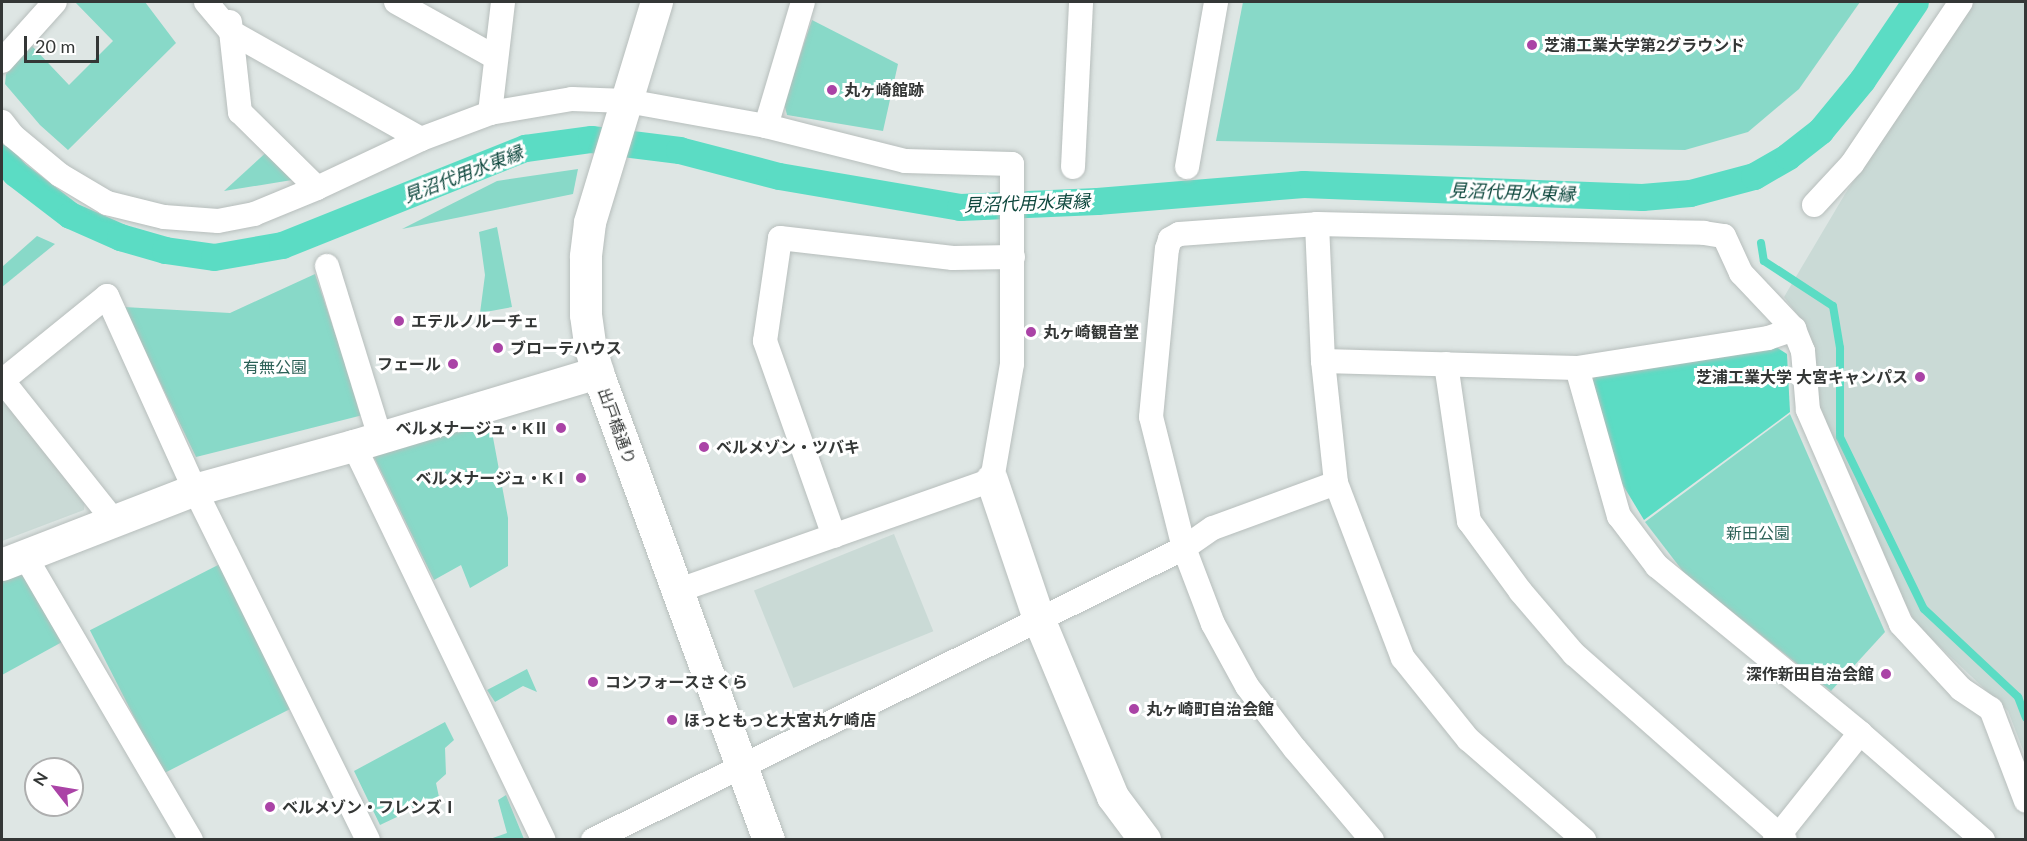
<!DOCTYPE html>
<html>
<head>
<meta charset="utf-8">
<style>
	body { margin:0 }
	#map { position:relative; width:2027px; height:841px; overflow:hidden; background:#dee6e4; font-family:Lato,"Noto Sans JP",sans-serif }
	div>[style] { position:absolute }
	.built>* { inset:0; background:#cadad6; transform-origin:0 0 }
	.green>* { inset:0; background:#88d9c8; transform-origin:0 0 }
	.water>* { inset:0; background:#5bdcc4 }
	.stream>* { height:8px; margin:-4px; padding:0 4px; transform-origin:4px; border-radius:4px; background:#5bdcc4 }
	.canal>* { height:27px; margin:-13.5px; padding:0 13.5px; transform-origin:13.5px; border-radius:13.5px; background:#5bdcc4 }
	.roads { filter:drop-shadow(0 0 2px #b7bebc) drop-shadow(0 0 2px #b7bebc) }
	.minor>* { height:24px; margin:-12px; padding:0 12px; transform-origin:12px; border-radius:12px; background:#fff }
	.tertiary>* { height:32px; margin:-16px; padding:0 16px; transform-origin:16px; border-radius:16px; background:#fff }
	.dots>* { width:16px; height:16px; translate:-50% -50%; box-sizing:border-box; border:3px solid #fff; border-radius:50% }
	span { translate:-50% -50%; white-space:nowrap; text-align:center; line-height:1.15; -webkit-text-stroke:6px #fff; paint-order:stroke }
	.poi-label { font-size:16px; color:#343736; font-weight:700 }
	.left { translate:0 -50%; text-align:left }
	.right { translate:-100% -50%; text-align:right }
	.park-label { font-size:16px; color:#2c6157 }
	.street-label { font-size:16px; color:#343736 }
	.water-label { font-size:18px; color:#0d473d; font-style:italic }
	.frame { position:absolute; inset:0; border:3px solid #343736; pointer-events:none }
	.north { position:absolute; left:24px; top:757px; width:60px; height:60px; box-sizing:border-box; background:#fff; border:2px solid #aeafaf; border-radius:50%; rotate:301deg; font-size:16px; font-weight:700; line-height:24px; text-align:center; color:#343736 }
	.north::after { content:''; display:block; margin:auto; width:21px; height:27px; background:#aa43a6; clip-path:polygon(50% 0,100% 100%,50% 72%,0 100%) }
	.scale { position:absolute; left:24px; top:36px; width:75px; height:27px; box-sizing:border-box; border:3px solid #343736; border-top:0; padding-left:8px; font-size:18px; line-height:21px; white-space:nowrap; color:#343736; -webkit-text-stroke:4px #fff; paint-order:stroke }
</style>
</head>
<body>
<div id="map">
	<div class="built">
		<div style="clip-path:polygon(1974px 2px,2025px 2px,2025px 755px,2008px 711px,1916px 624px,1892px 578px,1817px 407px,1803px 322px,1784px 297px,1845px 194px)"></div>
		<div style="clip-path:polygon(2px 394px,85px 497px,84px 510px,2px 541px)"></div>
		<div style="left:894px;top:534px;width:105px;height:151px;rotate:68deg"></div>
	</div>
	<div class="green">
		<div style="clip-path:polygon(75px 2px,145px 2px,176px 43px,68px 150px,40px 125px,5px 84px,6px 74px,32px 46px,69px 85px,113px 41px)"></div>
		<div style="clip-path:polygon(1243px 2px,1860px 2px,1799px 89px,1748px 132px,1685px 150px,1216px 141px)"></div>
		<div style="clip-path:polygon(812px 20px,898px 64px,883px 131px,787px 115px,784px 103px)"></div>
		<div style="clip-path:polygon(270px 149px,292px 180px,224px 191px)"></div>
		<div style="clip-path:polygon(578px 169px,573px 194px,402px 229px,497px 181px)"></div>
		<div style="clip-path:polygon(497px 227px,512px 307px,480px 313px,485px 275px,479px 232px)"></div>
		<div style="clip-path:polygon(37px 236px,55px 244px,2px 287px,2px 267px)"></div>
		<div style="clip-path:polygon(315px 274px,363px 415px,196px 457px,124px 307px,230px 313px)"></div>
		<div style="clip-path:polygon(1790px 414px,1885px 632px,1831px 691px,1685px 574px,1645px 522px)"></div>
		<div style="clip-path:polygon(489px 416px,508px 518px,508px 566px,470px 588px,461px 565px,434px 580px,374px 457px,378px 445px)"></div>
		<div style="left:220px;top:564px;width:161px;height:146px;rotate:63deg"></div>
		<div style="clip-path:polygon(2px 569px,22px 569px,62px 642px,2px 675px)"></div>
		<div style="clip-path:polygon(527px 669px,537px 692px,523px 686px,495px 702px,487px 690px)"></div>
		<div style="clip-path:polygon(445px 722px,454px 740px,445px 748px,446px 774px,436px 783px,439px 797px,380px 825px,354px 771px)"></div>
		<div style="clip-path:polygon(506px 795px,524px 839px,490px 839px,507px 833px,498px 800px)"></div>
	</div>
	<div class="water">
		<div style="clip-path:polygon(1773px 345px,1787px 354px,1790px 412px,1644px 520px,1618px 477px,1589px 387px,1595px 373px)"></div>
	</div>
	<div class="stream">
		<div style="left:1761px;top:243px;width:18px;rotate:81deg"></div>
		<div style="left:1764px;top:261px;width:82px;rotate:33.1deg"></div>
		<div style="left:1833px;top:306px;width:43px;rotate:80.5deg"></div>
		<div style="left:1840px;top:348px;width:89px;rotate:90deg"></div>
		<div style="left:1840px;top:437px;width:191px;rotate:64deg"></div>
		<div style="left:1924px;top:609px;width:129px;rotate:43.1deg"></div>
		<div style="left:2018px;top:697px;width:22px;rotate:69deg"></div>
	</div>
	<div class="canal">
		<div style="left:2px;top:158px;width:20px;rotate:49deg"></div>
		<div style="left:15px;top:173px;width:69px;rotate:37.4deg"></div>
		<div style="left:70px;top:215px;width:55px;rotate:23.7deg"></div>
		<div style="left:120px;top:237px;width:47px;rotate:16.1deg"></div>
		<div style="left:165px;top:250px;width:49px;rotate:8.1deg"></div>
		<div style="left:214px;top:257px;width:69px;rotate:-10deg"></div>
		<div style="left:282px;top:245px;width:262px;rotate:-21.8deg"></div>
		<div style="left:525px;top:148px;width:67px;rotate:-7.8deg"></div>
		<div style="left:591px;top:139px;width:89px;rotate:7.1deg"></div>
		<div style="left:679px;top:150px;width:103px;rotate:14.6deg"></div>
		<div style="left:779px;top:176px;width:184px;rotate:9.7deg"></div>
		<div style="left:960px;top:207px;width:137px;rotate:-2.5deg"></div>
		<div style="left:1097px;top:201px;width:207px;rotate:-4.7deg"></div>
		<div style="left:1303px;top:184px;width:339px;rotate:2.2deg"></div>
		<div style="left:1642px;top:197px;width:48px;rotate:-4.8deg"></div>
		<div style="left:1690px;top:193px;width:66px;rotate:-14.9deg"></div>
		<div style="left:1754px;top:176px;width:39px;rotate:-30deg"></div>
		<div style="left:1788px;top:156px;width:41px;rotate:-38deg"></div>
		<div style="left:1820px;top:131px;width:66px;rotate:-50.5deg"></div>
		<div style="left:1862px;top:80px;width:94px;rotate:-55.8deg"></div>
	</div>
	<div class="roads">
		<div class="minor">
			<div style="left:206px;top:2px;width:39px;rotate:50deg"></div>
			<div style="left:231px;top:32px;width:218px;rotate:29.4deg"></div>
			<div style="left:396px;top:2px;width:113px;rotate:29.1deg"></div>
			<div style="left:230px;top:22px;width:91px;rotate:83.7deg"></div>
			<div style="left:240px;top:112px;width:108px;rotate:44.6deg"></div>
			<div style="left:2px;top:61px;width:79px;rotate:-48.1deg"></div>
			<div style="left:490px;top:113px;width:112px;rotate:-83.3deg"></div>
			<div style="left:2px;top:122px;width:18px;rotate:52deg"></div>
			<div style="left:13px;top:136px;width:61px;rotate:39.7deg"></div>
			<div style="left:60px;top:175px;width:55px;rotate:30.8deg"></div>
			<div style="left:107px;top:203px;width:59px;rotate:13.8deg"></div>
			<div style="left:164px;top:217px;width:54px;rotate:4.2deg"></div>
			<div style="left:218px;top:221px;width:37px;rotate:-11deg"></div>
			<div style="left:254px;top:214px;width:68px;rotate:-22.4deg"></div>
			<div style="left:317px;top:188px;width:115px;rotate:-25.2deg"></div>
			<div style="left:421px;top:139px;width:74px;rotate:-20.6deg"></div>
			<div style="left:490px;top:113px;width:83px;rotate:-9.7deg"></div>
			<div style="left:572px;top:99px;width:55px;rotate:2.1deg"></div>
			<div style="left:627px;top:101px;width:141px;rotate:10.2deg"></div>
			<div style="left:766px;top:126px;width:143px;rotate:14.1deg"></div>
			<div style="left:905px;top:161px;width:107px;rotate:1.6deg"></div>
			<div style="left:1012px;top:164px;width:200px;rotate:90deg"></div>
			<div style="left:1012px;top:364px;width:118px;rotate:99.8deg"></div>
			<div style="left:992px;top:480px;width:334px;rotate:160.6deg"></div>
			<div style="left:766px;top:126px;width:129px;rotate:-73.4deg"></div>
			<div style="left:1073px;top:167px;width:165px;rotate:-87.2deg"></div>
			<div style="left:1187px;top:167px;width:168px;rotate:-80deg"></div>
			<div style="left:1814px;top:205px;width:56px;rotate:-47.2deg"></div>
			<div style="left:1852px;top:164px;width:195px;rotate:-56.1deg"></div>
			<div style="left:1317px;top:224px;width:137px;rotate:87.5deg"></div>
			<div style="left:1323px;top:361px;width:123px;rotate:83.9deg"></div>
			<div style="left:1336px;top:483px;width:187px;rotate:69.1deg"></div>
			<div style="left:1403px;top:658px;width:104px;rotate:51.3deg"></div>
			<div style="left:1468px;top:739px;width:154px;rotate:41deg"></div>
			<div style="left:327px;top:266px;width:179px;rotate:72.8deg"></div>
			<div style="left:1323px;top:361px;width:254px;rotate:1.6deg"></div>
			<div style="left:1577px;top:368px;width:193px;rotate:-8.9deg"></div>
			<div style="left:1768px;top:338px;width:28px;rotate:-19deg"></div>
			<div style="left:1446px;top:364px;width:159px;rotate:81.7deg"></div>
			<div style="left:1469px;top:521px;width:88px;rotate:53.8deg"></div>
			<div style="left:1521px;top:592px;width:82px;rotate:49.5deg"></div>
			<div style="left:1574px;top:654px;width:281px;rotate:41.4deg"></div>
			<div style="left:1577px;top:368px;width:154px;rotate:74.2deg"></div>
			<div style="left:1619px;top:516px;width:63px;rotate:52.8deg"></div>
			<div style="left:1657px;top:566px;width:263px;rotate:39.4deg"></div>
			<div style="left:1860px;top:733px;width:163px;rotate:41deg"></div>
			<div style="left:2px;top:380px;width:180px;rotate:51.5deg"></div>
			<div style="left:2px;top:381px;width:135px;rotate:-39deg"></div>
			<div style="left:107px;top:296px;width:213px;rotate:65.6deg"></div>
			<div style="left:195px;top:490px;width:390px;rotate:63.7deg"></div>
			<div style="left:354px;top:446px;width:437px;rotate:64.3deg"></div>
			<div style="left:834px;top:536px;width:207px;rotate:-109.5deg"></div>
			<div style="left:765px;top:341px;width:104px;rotate:-81.7deg"></div>
			<div style="left:780px;top:238px;width:174px;rotate:6.6deg"></div>
			<div style="left:953px;top:258px;width:60px;rotate:-1deg"></div>
			<div style="left:25px;top:556px;width:329px;rotate:59.7deg"></div>
			<div style="left:593px;top:840px;width:659px;rotate:-26.29deg"></div>
			<div style="left:1184px;top:548px;width:35px;rotate:-35deg"></div>
			<div style="left:1213px;top:528px;width:131px;rotate:-20.1deg"></div>
			<div style="left:1372px;top:840px;width:119px;rotate:-130.2deg"></div>
			<div style="left:1295px;top:749px;width:79px;rotate:-127.3deg"></div>
			<div style="left:1247px;top:686px;width:71px;rotate:-118.7deg"></div>
			<div style="left:1213px;top:624px;width:81px;rotate:-110.9deg"></div>
			<div style="left:1184px;top:548px;width:135px;rotate:-104.1deg"></div>
			<div style="left:1151px;top:417px;width:169px;rotate:-84.6deg"></div>
			<div style="left:1167px;top:249px;width:10px;rotate:-73deg"></div>
			<div style="left:1170px;top:239px;width:10px;rotate:-29deg"></div>
			<div style="left:1179px;top:234px;width:138px;rotate:-4.1deg"></div>
			<div style="left:1317px;top:224px;width:387px;rotate:1.3deg"></div>
			<div style="left:1704px;top:233px;width:20px;rotate:9deg"></div>
			<div style="left:1724px;top:236px;width:41px;rotate:65.3deg"></div>
			<div style="left:1741px;top:273px;width:77px;rotate:46.6deg"></div>
			<div style="left:1794px;top:329px;width:24px;rotate:68deg"></div>
			<div style="left:1803px;top:351px;width:59px;rotate:85.2deg"></div>
			<div style="left:1808px;top:410px;width:233px;rotate:66.5deg"></div>
			<div style="left:1901px;top:624px;width:88px;rotate:47.3deg"></div>
			<div style="left:1961px;top:689px;width:36px;rotate:34deg"></div>
			<div style="left:1991px;top:709px;width:98px;rotate:69.2deg"></div>
			<div style="left:1775px;top:840px;width:137px;rotate:-51.5deg"></div>
		</div>
		<div class="tertiary">
			<div style="left:657px;top:2px;width:231px;rotate:106.9deg"></div>
			<div style="left:590px;top:223px;width:34px;rotate:97deg"></div>
			<div style="left:586px;top:257px;width:58px;rotate:90deg"></div>
			<div style="left:586px;top:315px;width:30px;rotate:82deg"></div>
			<div style="left:590px;top:345px;width:29px;rotate:74deg"></div>
			<div style="left:598px;top:373px;width:497px;rotate:69.9deg"></div>
			<div style="left:992px;top:480px;width:147px;rotate:71.3deg"></div>
			<div style="left:1039px;top:619px;width:193px;rotate:67.4deg"></div>
			<div style="left:1113px;top:797px;width:54px;rotate:53.3deg"></div>
			<div style="left:2px;top:565px;width:207px;rotate:-21.2deg"></div>
			<div style="left:195px;top:490px;width:165px;rotate:-15.5deg"></div>
			<div style="left:354px;top:446px;width:255px;rotate:-16.7deg"></div>
		</div>
	</div>
	<div class="dots">
		<div style="left:1532px;top:45px;background:#aa43a6"></div>
		<div style="left:832px;top:90px;background:#aa43a6"></div>
		<div style="left:399px;top:321px;background:#aa43a6"></div>
		<div style="left:1031px;top:332px;background:#aa43a6"></div>
		<div style="left:498px;top:348px;background:#aa43a6"></div>
		<div style="left:453px;top:364px;background:#aa43a6"></div>
		<div style="left:1920px;top:377px;background:#aa43a6"></div>
		<div style="left:561px;top:428px;background:#aa43a6"></div>
		<div style="left:704px;top:447px;background:#aa43a6"></div>
		<div style="left:581px;top:478px;background:#aa43a6"></div>
		<div style="left:1886px;top:674px;background:#aa43a6"></div>
		<div style="left:593px;top:682px;background:#aa43a6"></div>
		<div style="left:1134px;top:709px;background:#aa43a6"></div>
		<div style="left:672px;top:720px;background:#aa43a6"></div>
		<div style="left:270px;top:807px;background:#aa43a6"></div>
	</div>
	<div class="poi-label">
		<span class="left" style="left:1544px;top:45px">芝浦工業大学第2グラウンド</span>
		<span class="left" style="left:844px;top:90px">丸ヶ崎館跡</span>
		<span class="left" style="left:411px;top:321px">エテルノルーチェ</span>
		<span class="left" style="left:1043px;top:332px">丸ヶ崎観音堂</span>
		<span class="left" style="left:510px;top:348px">ブローテハウス</span>
		<span class="right" style="left:441px;top:364px">フェール</span>
		<span class="right" style="left:1908px;top:377px">芝浦工業大学 大宮キャンパス</span>
		<span class="right" style="left:549px;top:428px">ベルメナージュ・KⅡ</span>
		<span class="left" style="left:716px;top:447px">ベルメゾン・ツバキ</span>
		<span class="right" style="left:569px;top:478px">ベルメナージュ・KⅠ</span>
		<span class="right" style="left:1874px;top:674px">深作新田自治会館</span>
		<span class="left" style="left:605px;top:682px">コンフォースさくら</span>
		<span class="left" style="left:1146px;top:709px">丸ヶ崎町自治会館</span>
		<span class="left" style="left:684px;top:720px">ほっともっと大宮丸ケ崎店</span>
		<span class="left" style="left:282px;top:807px">ベルメゾン・フレンズⅠ</span>
	</div>
	<div class="park-label">
		<span style="left:275px;top:367px">有無公園</span>
		<span style="left:1758px;top:533px">新田公園</span>
	</div>
	<div class="street-label">
		<span style="left:617px;top:426px;rotate:70deg">出戸橋通り</span>
	</div>
	<div class="water-label">
		<span style="left:463px;top:174px;rotate:-21deg">見沼代用水東縁</span>
		<span style="left:1512px;top:192px;rotate:2deg">見沼代用水東縁</span>
		<span style="left:1027px;top:203px;rotate:-2deg">見沼代用水東縁</span>
	</div>
	<div class="frame"></div>
	<div class="north">N</div>
	<div class="scale">20 m</div>
</div>
</body>
</html>
